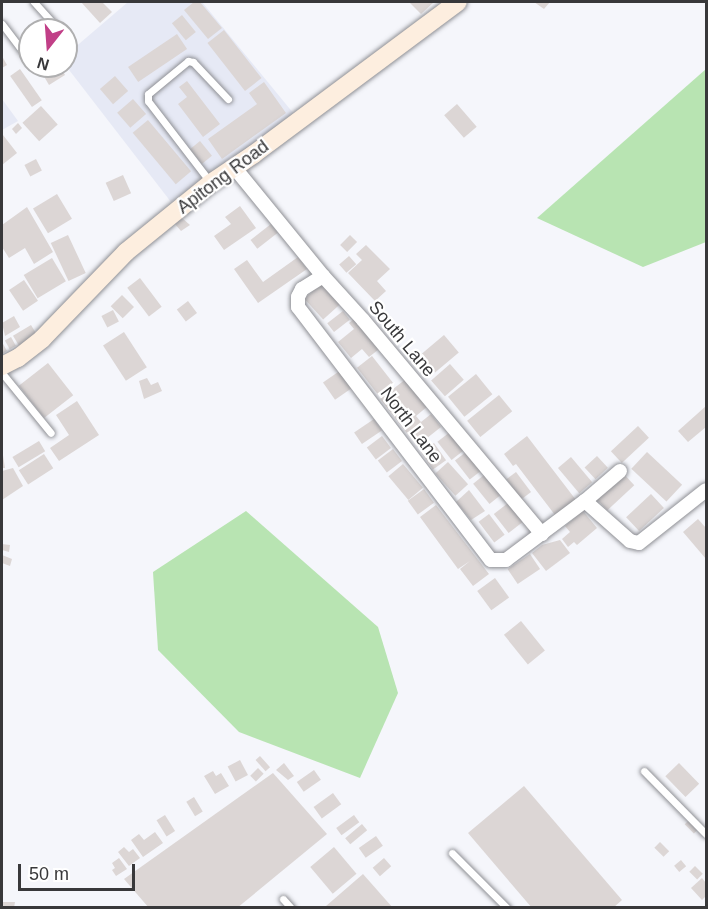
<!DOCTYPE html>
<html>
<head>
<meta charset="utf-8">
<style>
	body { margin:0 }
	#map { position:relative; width:708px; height:909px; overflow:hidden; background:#f5f6fb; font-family:Helvetica,sans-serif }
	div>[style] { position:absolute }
	.built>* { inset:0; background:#e6e9f5 }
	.green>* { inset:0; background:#b8e4b2 }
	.building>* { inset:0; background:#dcd6d5; transform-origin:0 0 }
	.roads { filter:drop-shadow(0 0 2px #8f9095) drop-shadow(0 0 2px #8f9095) }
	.lane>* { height:7px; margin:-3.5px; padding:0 3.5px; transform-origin:3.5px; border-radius:3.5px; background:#fff }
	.street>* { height:14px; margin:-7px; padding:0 7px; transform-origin:7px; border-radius:7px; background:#fff }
	.secondary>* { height:18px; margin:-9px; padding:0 9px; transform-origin:9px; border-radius:9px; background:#fdeedf }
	span { translate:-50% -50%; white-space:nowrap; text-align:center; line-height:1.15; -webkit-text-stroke:4.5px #fff; paint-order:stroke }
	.street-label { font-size:18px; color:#38383a }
	.frame { position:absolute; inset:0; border:3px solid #38383a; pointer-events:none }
	.north { position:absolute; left:18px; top:18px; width:60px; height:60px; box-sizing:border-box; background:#fff; border:2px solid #afafb0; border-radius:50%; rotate:197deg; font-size:16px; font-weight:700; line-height:24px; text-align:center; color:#38383a }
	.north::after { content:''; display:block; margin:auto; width:21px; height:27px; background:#c13f87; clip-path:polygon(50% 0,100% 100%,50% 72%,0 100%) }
	.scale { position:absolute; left:18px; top:864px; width:117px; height:27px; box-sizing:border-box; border:3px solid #38383a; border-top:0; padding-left:8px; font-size:18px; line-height:21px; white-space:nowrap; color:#38383a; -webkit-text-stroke:4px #fff; paint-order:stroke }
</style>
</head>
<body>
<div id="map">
	<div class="built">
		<div style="clip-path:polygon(128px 2px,202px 2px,294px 114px,171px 202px,66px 66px,66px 55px)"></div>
		<div style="clip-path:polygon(2px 99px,18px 121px,2px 130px)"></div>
	</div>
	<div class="green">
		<div style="clip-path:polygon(706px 69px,706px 242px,643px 267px,537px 218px)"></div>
		<div style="clip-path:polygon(246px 511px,378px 627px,398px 693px,360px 778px,239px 732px,158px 650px,153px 572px)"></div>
	</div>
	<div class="building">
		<div style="clip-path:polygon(81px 2px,102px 2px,112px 12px,100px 23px)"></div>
		<div style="clip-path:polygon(194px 2px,200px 2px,222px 28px,208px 39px,184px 10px)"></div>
		<div style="clip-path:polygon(409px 2px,434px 2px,421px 14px)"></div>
		<div style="clip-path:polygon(534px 2px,550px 2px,544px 9px)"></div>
		<div style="left:182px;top:15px;width:22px;height:13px;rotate:51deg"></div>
		<div style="left:224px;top:30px;width:61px;height:21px;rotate:52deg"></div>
		<div style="left:177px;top:34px;width:18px;height:59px;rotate:56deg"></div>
		<div style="clip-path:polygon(2px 56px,7px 65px,2px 68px)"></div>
		<div style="clip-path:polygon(38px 66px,60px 66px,65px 75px,49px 85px)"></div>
		<div style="left:20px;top:69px;width:38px;height:12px;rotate:55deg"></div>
		<div style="left:115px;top:76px;width:20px;height:20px;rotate:49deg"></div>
		<div style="clip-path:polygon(187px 81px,220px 124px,203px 137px,178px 104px,187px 97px,179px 87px)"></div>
		<div style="clip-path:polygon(264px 82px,286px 113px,222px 159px,208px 139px,257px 104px,249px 93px)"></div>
		<div style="left:133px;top:99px;width:20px;height:21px;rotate:49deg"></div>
		<div style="left:457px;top:104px;width:30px;height:17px;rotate:49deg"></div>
		<div style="left:41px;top:106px;width:25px;height:25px;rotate:48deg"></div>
		<div style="left:148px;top:120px;width:67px;height:20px;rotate:50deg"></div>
		<div style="clip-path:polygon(18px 123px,22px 128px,16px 134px,12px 129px)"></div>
		<div style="clip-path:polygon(3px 135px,17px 153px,2px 165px,2px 136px)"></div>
		<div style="left:200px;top:141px;width:19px;height:13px;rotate:51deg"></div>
		<div style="left:36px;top:159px;width:13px;height:13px;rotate:63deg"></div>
		<div style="left:123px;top:175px;width:20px;height:19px;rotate:66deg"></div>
		<div style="left:57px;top:194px;width:29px;height:28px;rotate:59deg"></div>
		<div style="clip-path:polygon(240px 206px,256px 228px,224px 250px,214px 236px,231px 224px,225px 217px)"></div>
		<div style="clip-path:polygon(27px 207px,53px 252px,34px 264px,25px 248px,9px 258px,2px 247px,2px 225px)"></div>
		<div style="clip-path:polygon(182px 218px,190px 225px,181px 231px,175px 224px)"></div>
		<div style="left:271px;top:224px;width:11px;height:26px;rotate:52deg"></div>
		<div style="left:68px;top:235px;width:42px;height:19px;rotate:65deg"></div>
		<div style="left:350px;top:235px;width:10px;height:14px;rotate:45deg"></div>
		<div style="clip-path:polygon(366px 245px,390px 269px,377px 281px,386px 291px,375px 301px,348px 273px,362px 260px,356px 254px)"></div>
		<div style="left:349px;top:256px;width:11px;height:13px;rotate:49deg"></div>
		<div style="clip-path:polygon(298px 257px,307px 269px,258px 303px,234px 269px,247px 260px,263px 282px)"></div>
		<div style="left:52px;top:258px;width:27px;height:33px;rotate:59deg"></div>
		<div style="left:140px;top:278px;width:36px;height:16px;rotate:53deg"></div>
		<div style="left:24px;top:280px;width:25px;height:18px;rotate:56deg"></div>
		<div style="left:323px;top:282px;width:28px;height:25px;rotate:48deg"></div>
		<div style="left:122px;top:295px;width:17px;height:16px;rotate:45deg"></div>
		<div style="left:188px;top:301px;width:15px;height:14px;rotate:53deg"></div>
		<div style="left:113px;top:310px;width:13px;height:13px;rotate:63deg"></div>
		<div style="left:343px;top:311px;width:11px;height:20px;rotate:52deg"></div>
		<div style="clip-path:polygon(14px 316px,20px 327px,5px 336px,2px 323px)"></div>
		<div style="clip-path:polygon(354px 319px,383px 346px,369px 357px,362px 349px,351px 358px,338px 342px,354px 329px,349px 323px)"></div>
		<div style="left:31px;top:325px;width:12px;height:21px;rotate:59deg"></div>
		<div style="left:124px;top:332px;width:42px;height:25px;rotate:57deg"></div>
		<div style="left:444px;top:335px;width:23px;height:31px;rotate:50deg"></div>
		<div style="left:11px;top:337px;width:10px;height:7px;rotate:61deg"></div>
		<div style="clip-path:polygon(2px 342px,7px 351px,2px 354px)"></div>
		<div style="left:372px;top:356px;width:34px;height:19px;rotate:52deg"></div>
		<div style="left:48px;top:363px;width:41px;height:37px;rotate:52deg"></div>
		<div style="left:450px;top:364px;width:21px;height:25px;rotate:49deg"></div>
		<div style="left:341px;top:370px;width:21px;height:22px;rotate:55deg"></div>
		<div style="left:476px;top:374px;width:26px;height:36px;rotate:51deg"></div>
		<div style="clip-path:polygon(147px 378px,151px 385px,158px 382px,162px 391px,144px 399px,139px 381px)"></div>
		<div style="clip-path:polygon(406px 379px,428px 406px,416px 416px,421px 422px,431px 414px,441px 427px,417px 446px,380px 399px)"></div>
		<div style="left:499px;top:395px;width:21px;height:41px;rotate:51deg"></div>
		<div style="clip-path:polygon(77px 401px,99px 435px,59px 461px,50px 448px,69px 435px,56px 415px)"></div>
		<div style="clip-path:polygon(706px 406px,706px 427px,688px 442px,678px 431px)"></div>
		<div style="left:374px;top:419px;width:14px;height:24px;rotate:56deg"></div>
		<div style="left:638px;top:426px;width:16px;height:37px;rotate:47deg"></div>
		<div style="left:450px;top:432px;width:23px;height:16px;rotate:52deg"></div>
		<div style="left:382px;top:436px;width:15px;height:19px;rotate:53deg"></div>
		<div style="clip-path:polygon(527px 436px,576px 500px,555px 515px,516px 464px,513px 466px,504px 454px)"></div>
		<div style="left:39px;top:441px;width:12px;height:31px;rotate:59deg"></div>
		<div style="left:434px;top:443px;width:21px;height:16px;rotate:55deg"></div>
		<div style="clip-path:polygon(2px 449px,5px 468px,2px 468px)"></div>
		<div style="left:393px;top:449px;width:15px;height:19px;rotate:53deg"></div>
		<div style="left:466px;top:452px;width:24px;height:14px;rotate:52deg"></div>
		<div style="left:647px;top:452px;width:48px;height:23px;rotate:43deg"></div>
		<div style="left:44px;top:454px;width:17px;height:30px;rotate:57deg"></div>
		<div style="left:597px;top:456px;width:16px;height:17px;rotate:47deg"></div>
		<div style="left:571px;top:457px;width:33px;height:17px;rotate:50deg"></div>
		<div style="left:448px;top:462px;width:30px;height:17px;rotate:48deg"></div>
		<div style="left:403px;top:464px;width:31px;height:19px;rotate:50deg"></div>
		<div style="clip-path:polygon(13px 468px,23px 486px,2px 500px,2px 471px)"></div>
		<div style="left:516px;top:472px;width:25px;height:12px;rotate:53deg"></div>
		<div style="left:622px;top:472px;width:18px;height:37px;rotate:47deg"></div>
		<div style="left:484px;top:475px;width:26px;height:14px;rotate:51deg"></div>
		<div style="left:424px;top:489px;width:17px;height:20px;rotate:54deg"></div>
		<div style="clip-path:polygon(469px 490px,485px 511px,471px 520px,456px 502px)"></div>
		<div style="left:651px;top:494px;width:19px;height:34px;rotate:47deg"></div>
		<div style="left:508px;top:503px;width:24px;height:18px;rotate:52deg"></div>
		<div style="clip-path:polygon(436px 505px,489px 574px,473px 586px,460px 569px,470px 561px,458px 569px,420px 517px)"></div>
		<div style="clip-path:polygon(583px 511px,597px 528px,577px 545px,574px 542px,568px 547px,562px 539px,570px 532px,565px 526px)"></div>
		<div style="left:489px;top:514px;width:26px;height:13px;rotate:53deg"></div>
		<div style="clip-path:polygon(698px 519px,706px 528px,706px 559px,683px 532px)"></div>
		<div style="clip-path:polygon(560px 540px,570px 553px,546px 571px,532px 553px,542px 545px)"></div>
		<div style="clip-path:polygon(2px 544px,10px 545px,9px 552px,2px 550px)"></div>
		<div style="left:530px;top:554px;width:18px;height:27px;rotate:56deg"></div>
		<div style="clip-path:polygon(2px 555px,12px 559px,10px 566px,2px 563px)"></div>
		<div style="left:495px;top:578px;width:24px;height:22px;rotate:54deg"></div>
		<div style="left:521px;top:621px;width:38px;height:22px;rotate:51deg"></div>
		<div style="left:260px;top:756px;width:15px;height:6px;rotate:48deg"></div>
		<div style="left:240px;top:760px;width:17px;height:14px;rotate:62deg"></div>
		<div style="clip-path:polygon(284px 763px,294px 776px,288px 780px,276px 770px)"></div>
		<div style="left:679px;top:763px;width:29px;height:19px;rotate:46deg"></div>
		<div style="left:258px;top:768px;width:8px;height:11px;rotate:45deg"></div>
		<div style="left:314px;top:770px;width:12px;height:21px;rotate:55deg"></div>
		<div style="clip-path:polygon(213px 771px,216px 776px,221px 773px,229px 786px,215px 794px,204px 776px)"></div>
		<div style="clip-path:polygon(273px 773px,327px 834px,237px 908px,149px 908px,124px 879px)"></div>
		<div style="clip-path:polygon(524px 786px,622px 900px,613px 908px,532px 908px,468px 833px)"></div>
		<div style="left:333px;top:793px;width:14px;height:24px;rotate:54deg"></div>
		<div style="left:194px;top:797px;width:17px;height:9px;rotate:59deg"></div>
		<div style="left:165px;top:815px;width:19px;height:10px;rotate:58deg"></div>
		<div style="left:354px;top:815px;width:9px;height:22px;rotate:54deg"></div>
		<div style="left:689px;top:820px;width:13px;height:6px;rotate:45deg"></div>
		<div style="left:362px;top:824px;width:8px;height:22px;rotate:50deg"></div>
		<div style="clip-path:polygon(155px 832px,163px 843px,143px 857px,131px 840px,139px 834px,144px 840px)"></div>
		<div style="left:376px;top:836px;width:12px;height:21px;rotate:55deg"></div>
		<div style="left:660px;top:842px;width:13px;height:8px;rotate:45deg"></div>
		<div style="clip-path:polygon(124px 847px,129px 852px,133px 849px,140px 858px,129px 866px,118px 852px)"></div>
		<div style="left:334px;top:847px;width:35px;height:31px;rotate:50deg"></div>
		<div style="clip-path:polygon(119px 858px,127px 869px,116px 876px,112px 870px,115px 868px,112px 863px)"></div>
		<div style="left:384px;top:858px;width:11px;height:15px;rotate:49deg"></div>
		<div style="left:681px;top:860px;width:8px;height:9px;rotate:50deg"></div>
		<div style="left:695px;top:866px;width:11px;height:8px;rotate:45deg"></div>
		<div style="clip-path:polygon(363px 874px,393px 908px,328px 908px,326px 906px)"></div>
		<div style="clip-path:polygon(702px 878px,706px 883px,706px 896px,702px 900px,691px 888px)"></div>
		<div style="clip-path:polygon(3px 902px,15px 902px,14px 908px,2px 908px)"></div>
	</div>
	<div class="roads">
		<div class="lane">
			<div style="left:34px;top:2px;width:38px;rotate:48deg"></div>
			<div style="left:2px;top:24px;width:46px;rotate:52.9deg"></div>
			<div style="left:211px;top:183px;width:103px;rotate:-127.5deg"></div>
			<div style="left:148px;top:101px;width:7px;rotate:-90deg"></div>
			<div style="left:148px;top:94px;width:52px;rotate:-39.5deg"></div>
			<div style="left:188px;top:61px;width:5px;rotate:11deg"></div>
			<div style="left:193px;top:62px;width:51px;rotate:46.6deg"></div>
			<div style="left:2px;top:373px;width:77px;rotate:50.8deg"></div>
			<div style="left:644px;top:771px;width:88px;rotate:45.5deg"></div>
			<div style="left:452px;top:853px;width:78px;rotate:45deg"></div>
			<div style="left:283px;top:899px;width:12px;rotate:48deg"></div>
		</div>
		<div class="street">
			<div style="left:234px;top:167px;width:141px;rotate:50.8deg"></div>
			<div style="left:323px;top:276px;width:59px;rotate:47.7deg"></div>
			<div style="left:363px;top:320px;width:279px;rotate:50.1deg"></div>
			<div style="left:323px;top:276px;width:25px;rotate:148deg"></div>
			<div style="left:302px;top:289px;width:9px;rotate:117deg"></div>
			<div style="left:298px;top:297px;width:10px;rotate:90deg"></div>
			<div style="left:298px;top:307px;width:318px;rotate:52.7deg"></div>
			<div style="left:491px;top:560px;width:15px"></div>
			<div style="left:506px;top:560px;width:99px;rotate:-36.8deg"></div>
			<div style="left:585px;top:501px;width:60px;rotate:41.6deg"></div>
			<div style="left:630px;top:541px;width:9px;rotate:13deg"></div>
			<div style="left:639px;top:543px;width:85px;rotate:-38.3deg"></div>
			<div style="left:585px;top:501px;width:46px;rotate:-40.6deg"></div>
		</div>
		<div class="secondary">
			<div style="left:2px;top:366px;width:18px;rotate:-27deg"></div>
			<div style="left:18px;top:358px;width:31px;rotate:-38deg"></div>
			<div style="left:42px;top:339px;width:121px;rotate:-46deg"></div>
			<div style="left:126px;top:252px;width:109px;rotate:-39.1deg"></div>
			<div style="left:211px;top:183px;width:52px;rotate:-34deg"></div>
			<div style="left:254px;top:154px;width:254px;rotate:-36.7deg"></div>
		</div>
	</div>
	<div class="street-label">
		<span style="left:223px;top:177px;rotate:-37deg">Apitong Road</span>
		<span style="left:402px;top:339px;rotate:50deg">South Lane</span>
		<span style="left:411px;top:425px;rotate:53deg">North Lane</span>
	</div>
	<div class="frame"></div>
	<div class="north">N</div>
	<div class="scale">50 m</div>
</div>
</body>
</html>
